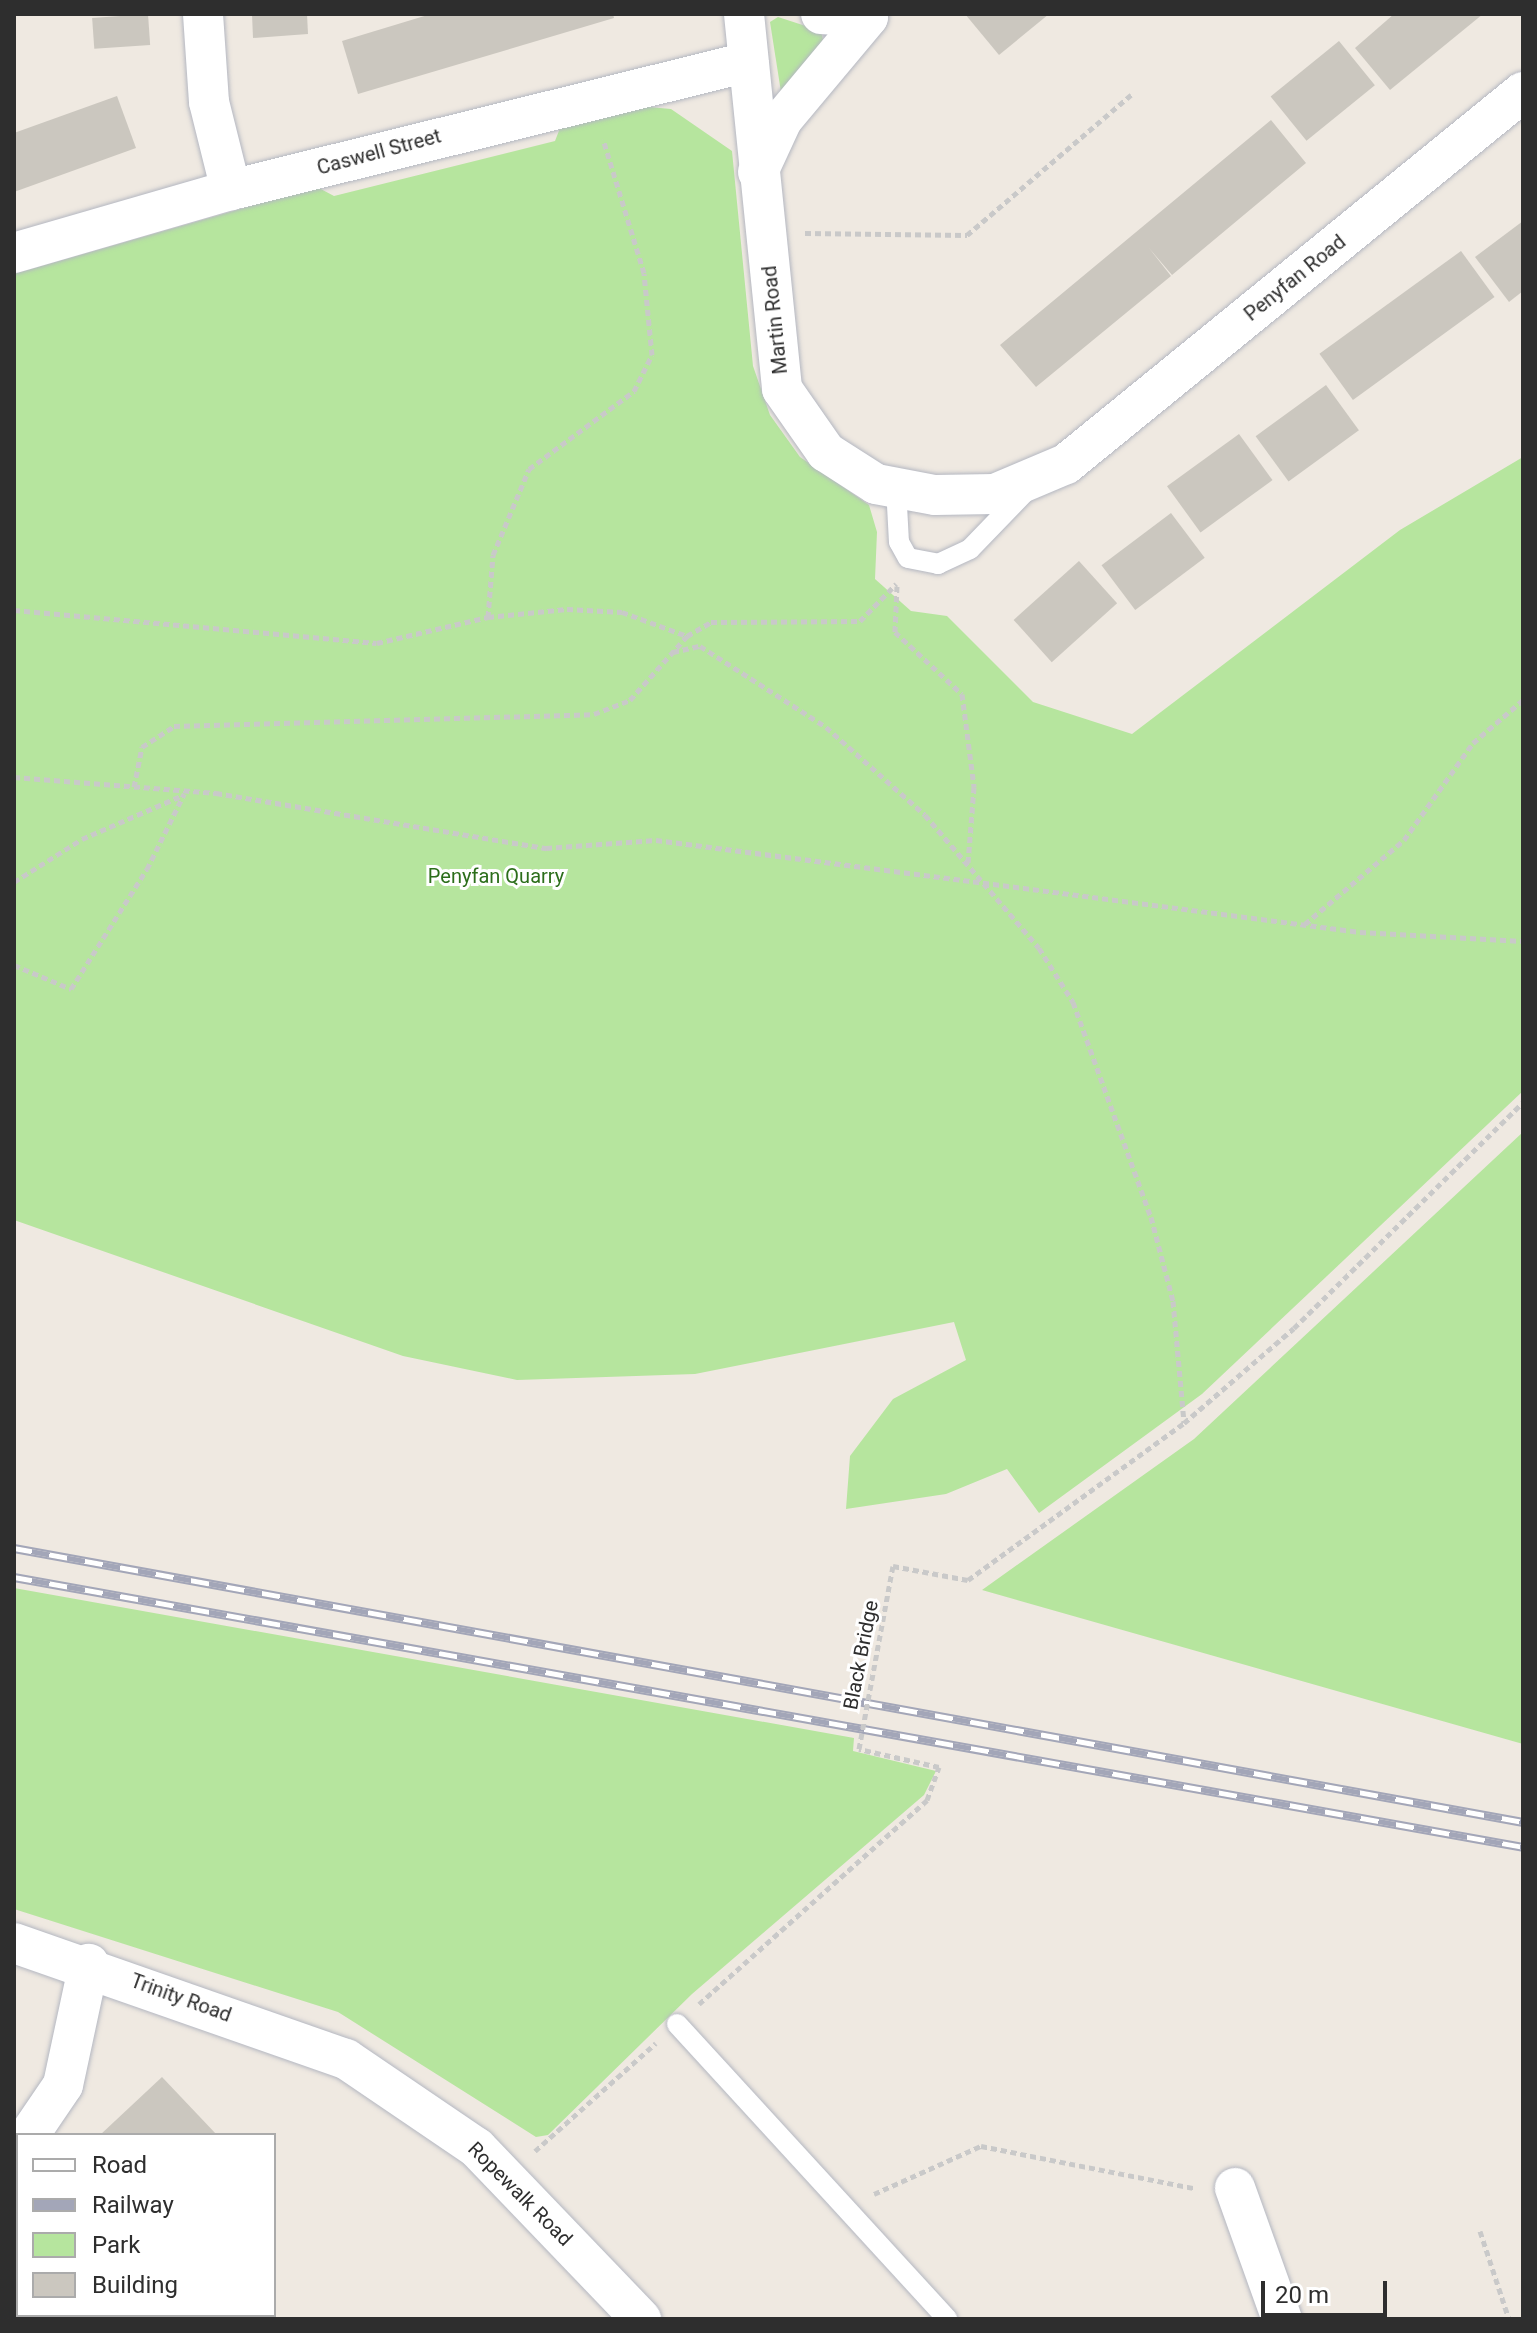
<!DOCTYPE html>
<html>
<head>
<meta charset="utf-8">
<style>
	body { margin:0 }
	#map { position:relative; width:1537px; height:2333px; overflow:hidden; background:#efe9e1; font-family:Roboto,sans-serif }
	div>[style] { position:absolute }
	.green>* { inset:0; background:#b6e59e }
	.building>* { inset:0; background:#cbc7bf; transform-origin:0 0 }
	.path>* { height:5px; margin-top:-2.5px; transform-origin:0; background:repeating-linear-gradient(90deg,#c9c9c9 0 6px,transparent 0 10px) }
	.roads { filter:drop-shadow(0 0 2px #b4b7c1) drop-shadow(0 0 2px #b4b7c1) }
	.lane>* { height:20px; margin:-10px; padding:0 10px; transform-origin:10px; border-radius:10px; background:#fff }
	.street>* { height:40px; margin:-20px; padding:0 20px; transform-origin:20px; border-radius:20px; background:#fff }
	.rail>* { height:9px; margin-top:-4.5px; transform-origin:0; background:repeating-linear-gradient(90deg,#fff 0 18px,#a3a6b8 0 36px); box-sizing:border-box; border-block:2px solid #a3a6b8 }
	.path-bridge>* { height:5px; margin-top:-2.5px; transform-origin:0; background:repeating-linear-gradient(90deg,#c9c9c9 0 6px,transparent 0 10px) }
	span { translate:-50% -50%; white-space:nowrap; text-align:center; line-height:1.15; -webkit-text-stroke:6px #fff; paint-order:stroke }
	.street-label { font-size:20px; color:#2e2e2e }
	.park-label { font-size:20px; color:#2c6e1b }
	.frame { position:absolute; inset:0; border:16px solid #2e2e2e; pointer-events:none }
	.legend { position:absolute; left:16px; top:2133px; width:260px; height:184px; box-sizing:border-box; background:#fff; border:2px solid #ababab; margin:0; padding:10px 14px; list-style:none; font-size:24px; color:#2e2e2e }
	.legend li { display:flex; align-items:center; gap:16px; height:40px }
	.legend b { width:40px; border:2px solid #ababab }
	.scale { position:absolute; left:1261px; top:2281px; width:126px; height:36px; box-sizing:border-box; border:4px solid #2e2e2e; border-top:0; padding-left:10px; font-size:24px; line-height:28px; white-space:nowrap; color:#2e2e2e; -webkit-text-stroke:6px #fff; paint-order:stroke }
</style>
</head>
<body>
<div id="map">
	<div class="green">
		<div style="clip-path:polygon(778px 17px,821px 31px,823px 40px,781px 92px,770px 22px)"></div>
		<div style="clip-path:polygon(638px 106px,671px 109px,732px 151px,753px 366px,770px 415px,800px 457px,869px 505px,877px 532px,875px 579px,911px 611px,947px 616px,1033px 702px,1132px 734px,1400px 530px,1523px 457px,1523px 1091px,1202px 1394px,1039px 1513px,1007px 1469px,946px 1494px,846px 1509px,850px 1456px,893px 1399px,966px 1360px,954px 1322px,695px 1374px,517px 1380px,403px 1356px,14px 1220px,14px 274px,317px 187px,334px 196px,555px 141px,562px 123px)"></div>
		<div style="clip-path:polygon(1523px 1132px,1523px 1744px,982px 1590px,1194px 1439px)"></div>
		<div style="clip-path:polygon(14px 1588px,854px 1738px,853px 1751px,936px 1771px,924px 1795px,692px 1994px,548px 2135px,536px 2137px,338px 2012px,14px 1909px)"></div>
	</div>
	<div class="building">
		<div style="left:148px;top:14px;width:31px;height:56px;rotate:86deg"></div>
		<div style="clip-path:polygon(252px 14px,307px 14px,308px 34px,253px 38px)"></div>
		<div style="clip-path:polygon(431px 14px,613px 14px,614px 18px,358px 94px,342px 41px)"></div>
		<div style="clip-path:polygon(965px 14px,1049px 14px,999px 55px)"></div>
		<div style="clip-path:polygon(1394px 14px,1483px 14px,1390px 90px,1355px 48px)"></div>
		<div style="left:1339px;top:41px;width:57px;height:88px;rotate:51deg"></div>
		<div style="clip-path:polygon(117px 96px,136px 148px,14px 192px,14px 133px)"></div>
		<div style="clip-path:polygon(1271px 120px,1306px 163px,1172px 275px,1149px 248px,1171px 276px,1036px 387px,1000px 345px)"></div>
		<div style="clip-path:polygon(1523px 221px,1523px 291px,1509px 302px,1475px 257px)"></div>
		<div style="left:1461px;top:251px;width:57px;height:175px;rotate:54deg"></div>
		<div style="left:1326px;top:385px;width:56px;height:87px;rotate:54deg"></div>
		<div style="left:1239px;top:434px;width:57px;height:89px;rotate:54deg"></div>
		<div style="left:1171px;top:513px;width:56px;height:87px;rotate:53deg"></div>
		<div style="left:1079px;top:561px;width:57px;height:88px;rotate:48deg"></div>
		<div style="clip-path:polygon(162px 2077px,217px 2135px,100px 2135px)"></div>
		<div style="clip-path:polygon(18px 2213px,18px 2315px,134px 2319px,14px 2319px)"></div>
	</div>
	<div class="path">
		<div style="left:805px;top:233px;width:162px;rotate:0.7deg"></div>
		<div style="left:967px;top:235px;width:216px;rotate:-40.5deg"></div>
		<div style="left:1522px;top:434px;width:1px"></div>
		<div style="left:897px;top:586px;width:46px;rotate:92.5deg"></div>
		<div style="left:895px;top:632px;width:91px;rotate:42.8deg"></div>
		<div style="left:962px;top:694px;width:94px;rotate:82.6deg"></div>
		<div style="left:974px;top:787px;width:76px;rotate:94.5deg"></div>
		<div style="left:14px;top:610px;width:364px;rotate:5.2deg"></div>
		<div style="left:377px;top:643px;width:114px;rotate:-13.2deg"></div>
		<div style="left:488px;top:617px;width:79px;rotate:-5.8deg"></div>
		<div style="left:567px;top:609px;width:55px;rotate:3.1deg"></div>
		<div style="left:622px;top:612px;width:69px;rotate:20.3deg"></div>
		<div style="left:488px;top:617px;width:62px;rotate:-85.4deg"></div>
		<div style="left:493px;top:555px;width:93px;rotate:-67.3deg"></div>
		<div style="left:529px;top:469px;width:131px;rotate:-36.6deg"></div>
		<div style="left:634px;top:391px;width:40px;rotate:-63.4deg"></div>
		<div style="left:652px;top:355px;width:82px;rotate:-95.6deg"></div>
		<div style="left:644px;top:273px;width:140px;rotate:-107deg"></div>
		<div style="left:673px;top:652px;width:28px;rotate:-13deg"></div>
		<div style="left:700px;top:646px;width:150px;rotate:32.7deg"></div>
		<div style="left:826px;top:727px;width:132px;rotate:41.6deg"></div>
		<div style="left:925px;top:815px;width:175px;rotate:49.4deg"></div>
		<div style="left:1039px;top:948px;width:64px;rotate:57.8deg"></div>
		<div style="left:1073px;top:1002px;width:229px;rotate:70.1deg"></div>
		<div style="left:1151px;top:1217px;width:87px;rotate:75.3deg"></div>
		<div style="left:1173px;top:1301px;width:122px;rotate:84.8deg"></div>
		<div style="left:14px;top:777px;width:203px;rotate:4.5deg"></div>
		<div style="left:216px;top:793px;width:335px;rotate:9.5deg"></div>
		<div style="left:546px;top:848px;width:110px;rotate:-4.2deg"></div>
		<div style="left:656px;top:840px;width:710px;rotate:7.45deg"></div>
		<div style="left:1360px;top:932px;width:163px;rotate:3.2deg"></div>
		<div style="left:134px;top:787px;width:41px;rotate:-78.7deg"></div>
		<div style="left:142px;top:747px;width:38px;rotate:-33deg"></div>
		<div style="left:174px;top:726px;width:420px;rotate:-1.6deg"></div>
		<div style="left:594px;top:714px;width:39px;rotate:-21deg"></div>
		<div style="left:630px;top:700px;width:86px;rotate:-48.3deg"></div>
		<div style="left:687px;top:636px;width:28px;rotate:-30deg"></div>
		<div style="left:711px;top:622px;width:149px;rotate:-0.4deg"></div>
		<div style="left:860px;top:621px;width:52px;rotate:-45.8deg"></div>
		<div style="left:14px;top:882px;width:80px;rotate:-32.3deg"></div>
		<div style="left:82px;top:839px;width:110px;rotate:-23.5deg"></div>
		<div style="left:1305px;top:924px;width:130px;rotate:-40.3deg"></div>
		<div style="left:1404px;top:840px;width:119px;rotate:-54.6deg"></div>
		<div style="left:1473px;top:743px;width:66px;rotate:-40.7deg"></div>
		<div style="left:14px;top:965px;width:62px;rotate:22.8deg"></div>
		<div style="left:71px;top:989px;width:142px;rotate:-57.7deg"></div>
		<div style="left:147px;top:869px;width:84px;rotate:-63.7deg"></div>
		<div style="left:893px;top:1566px;width:76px;rotate:10.6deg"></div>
		<div style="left:968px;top:1580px;width:267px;rotate:-36deg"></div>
		<div style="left:1184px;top:1423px;width:145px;rotate:-40.8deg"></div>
		<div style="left:1294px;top:1328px;width:322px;rotate:-44.6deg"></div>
		<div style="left:699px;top:2004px;width:306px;rotate:-41.8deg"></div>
		<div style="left:927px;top:1800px;width:35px;rotate:-70deg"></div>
		<div style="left:939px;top:1767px;width:82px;rotate:-167.3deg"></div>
		<div style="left:535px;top:2151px;width:162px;rotate:-41.8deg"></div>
		<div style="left:874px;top:2194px;width:117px;rotate:-24.2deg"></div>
		<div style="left:981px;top:2146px;width:217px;rotate:11.2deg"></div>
		<div style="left:1480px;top:2231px;width:93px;rotate:71.8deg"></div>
	</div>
	<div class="roads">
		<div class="lane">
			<div style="left:896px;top:487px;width:55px;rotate:86.9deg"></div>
			<div style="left:899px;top:542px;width:18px;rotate:61deg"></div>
			<div style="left:908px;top:558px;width:31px;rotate:11deg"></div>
			<div style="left:938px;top:564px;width:35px;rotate:-25deg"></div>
			<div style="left:970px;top:549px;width:81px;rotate:-46deg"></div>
			<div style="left:677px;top:2024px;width:400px;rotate:47.5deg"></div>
		</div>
		<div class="street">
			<div style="left:203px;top:14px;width:88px;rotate:86.1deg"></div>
			<div style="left:209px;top:102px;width:91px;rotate:76deg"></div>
			<div style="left:744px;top:14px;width:377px;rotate:84.2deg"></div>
			<div style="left:782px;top:389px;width:77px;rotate:55.1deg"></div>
			<div style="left:826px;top:452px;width:59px;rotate:32.6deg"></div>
			<div style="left:876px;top:484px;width:60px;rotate:10.6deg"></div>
			<div style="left:935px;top:495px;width:60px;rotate:-1deg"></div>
			<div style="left:995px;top:494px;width:77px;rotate:-22.9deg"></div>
			<div style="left:1066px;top:464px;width:589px;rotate:-39.15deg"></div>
			<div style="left:758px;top:172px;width:57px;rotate:-65.2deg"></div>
			<div style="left:782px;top:120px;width:134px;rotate:-50.1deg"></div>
			<div style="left:868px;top:17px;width:47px;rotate:-176.3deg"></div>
			<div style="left:14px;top:253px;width:226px;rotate:-16.2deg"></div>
			<div style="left:231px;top:190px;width:533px;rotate:-13.91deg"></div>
			<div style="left:14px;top:1943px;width:352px;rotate:19.3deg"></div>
			<div style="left:346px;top:2059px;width:158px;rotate:34.2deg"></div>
			<div style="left:477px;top:2148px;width:237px;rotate:46.2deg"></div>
			<div style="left:29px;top:2135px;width:60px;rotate:-55.8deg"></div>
			<div style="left:63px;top:2085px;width:124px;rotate:-77.9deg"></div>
			<div style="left:1235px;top:2188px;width:139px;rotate:70.3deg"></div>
		</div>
	</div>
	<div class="rail">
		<div style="left:14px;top:1548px;width:1534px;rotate:10.29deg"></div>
		<div style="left:14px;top:1577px;width:1533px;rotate:10.14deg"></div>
	</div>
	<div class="path-bridge">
		<div style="left:859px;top:1749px;width:186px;rotate:-79.5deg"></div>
	</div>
	<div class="street-label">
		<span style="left:379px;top:152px;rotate:-15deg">Caswell Street</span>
		<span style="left:1295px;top:278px;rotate:-39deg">Penyfan Road</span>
		<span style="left:775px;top:320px;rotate:-96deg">Martin Road</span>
		<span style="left:861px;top:1655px;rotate:-79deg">Black Bridge</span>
		<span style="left:181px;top:1998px;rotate:20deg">Trinity Road</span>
		<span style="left:520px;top:2194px;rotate:45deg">Ropewalk Road</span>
	</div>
	<div class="park-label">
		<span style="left:496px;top:876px">Penyfan Quarry</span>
	</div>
	<div class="frame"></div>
	<ul class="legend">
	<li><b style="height:10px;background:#fff"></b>Road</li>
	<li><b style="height:10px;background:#a3a6b8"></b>Railway</li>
	<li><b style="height:22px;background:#b6e59e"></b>Park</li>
	<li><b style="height:22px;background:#cbc7bf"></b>Building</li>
	</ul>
	<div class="scale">20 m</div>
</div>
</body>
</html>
